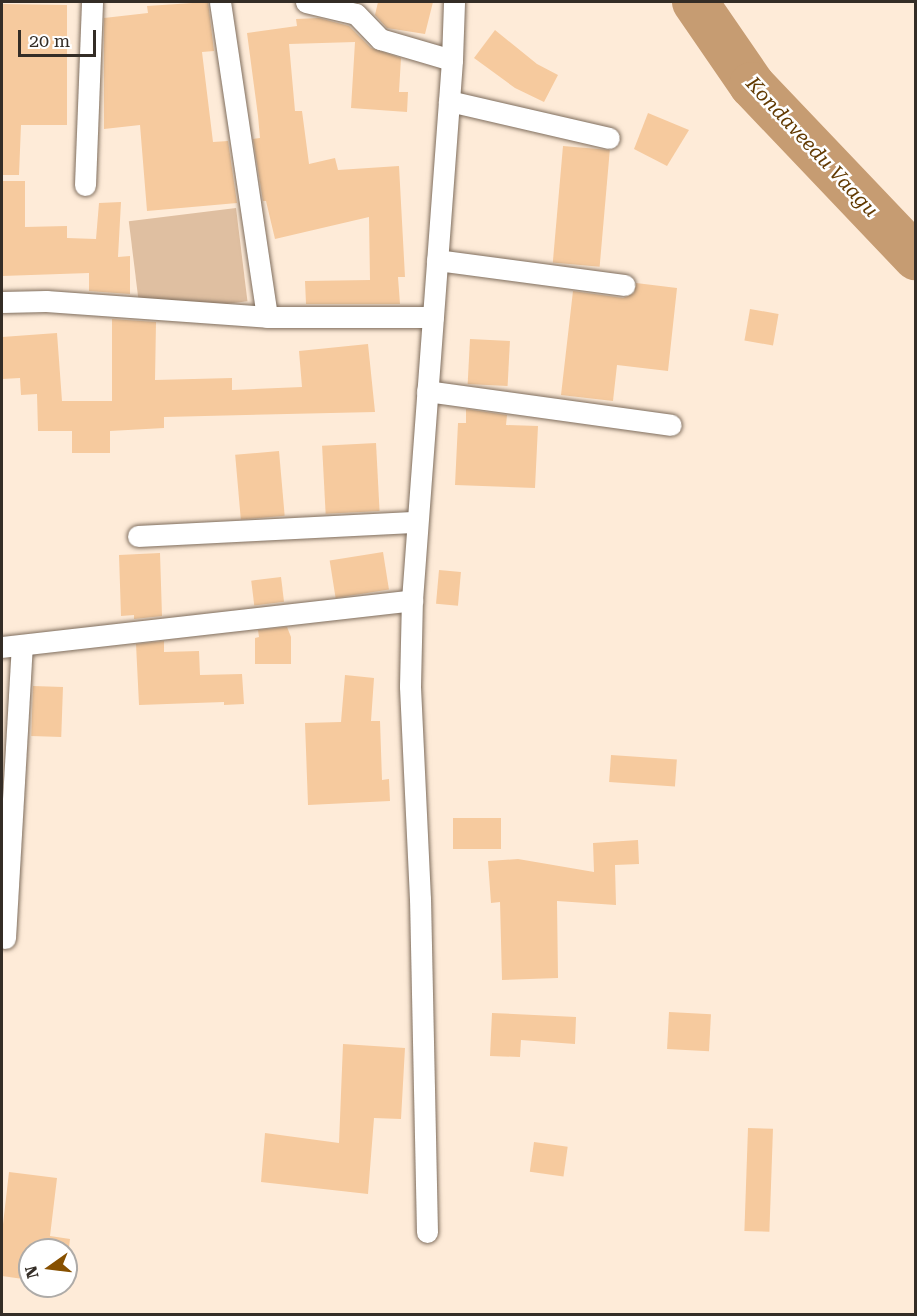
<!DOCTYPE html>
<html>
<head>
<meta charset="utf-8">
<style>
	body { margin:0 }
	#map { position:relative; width:917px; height:1316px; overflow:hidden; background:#feebd8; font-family:"Roboto Serif",serif }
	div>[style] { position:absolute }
	.green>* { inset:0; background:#dfbfa1; transform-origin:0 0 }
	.river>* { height:46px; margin:-23px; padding:0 23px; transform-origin:23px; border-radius:23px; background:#c69c72 }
	.building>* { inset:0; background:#f6ca9e; transform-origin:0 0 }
	.roads { filter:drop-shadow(0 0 2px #7e6d5d) drop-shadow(0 0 2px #7e6d5d) }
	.street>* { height:21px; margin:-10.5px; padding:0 10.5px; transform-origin:10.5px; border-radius:10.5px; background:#fff }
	span { translate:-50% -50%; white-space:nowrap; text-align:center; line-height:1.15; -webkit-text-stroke:5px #fff; paint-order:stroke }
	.water-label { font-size:20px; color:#623a02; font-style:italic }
	.frame { position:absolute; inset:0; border:3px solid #342d26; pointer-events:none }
	.north { position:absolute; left:18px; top:1238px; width:60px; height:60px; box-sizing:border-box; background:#fff; border:2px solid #aeaba8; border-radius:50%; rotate:256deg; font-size:16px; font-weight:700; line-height:24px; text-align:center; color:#342d26 }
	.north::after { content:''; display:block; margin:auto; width:21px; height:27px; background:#875000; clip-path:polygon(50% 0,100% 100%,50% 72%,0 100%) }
	.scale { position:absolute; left:18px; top:30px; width:78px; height:27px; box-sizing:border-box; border:3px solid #342d26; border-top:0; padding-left:8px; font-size:18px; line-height:21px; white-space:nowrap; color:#342d26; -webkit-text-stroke:4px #fff; paint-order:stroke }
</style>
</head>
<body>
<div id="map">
	<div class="green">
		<div style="left:236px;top:208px;width:94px;height:108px;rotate:83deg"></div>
	</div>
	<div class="river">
		<div style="left:695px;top:2px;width:101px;rotate:55.5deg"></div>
		<div style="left:752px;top:85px;width:238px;rotate:46.4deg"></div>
	</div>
	<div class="building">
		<div style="clip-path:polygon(208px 2px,214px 51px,202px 52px,213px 142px,228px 141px,237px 203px,147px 211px,140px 125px,104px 129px,104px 18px,148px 13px,147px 6px)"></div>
		<div style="clip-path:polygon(378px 2px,433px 2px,425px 34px,387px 28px,375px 15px)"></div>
		<div style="clip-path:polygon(2px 4px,67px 5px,67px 125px,21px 125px,19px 175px,2px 175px)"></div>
		<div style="clip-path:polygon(319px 18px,349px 26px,371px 48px,401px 58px,399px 92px,408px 92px,407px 112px,351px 108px,355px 42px,289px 44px,295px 111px,302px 111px,309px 164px,335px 158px,338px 170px,399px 166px,405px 277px,398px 277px,400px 304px,306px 304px,305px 281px,370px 280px,369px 217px,275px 239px,266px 201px,263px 201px,253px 139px,260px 138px,258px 116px,247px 33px,297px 26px,296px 19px)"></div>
		<div style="clip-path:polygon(495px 30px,537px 64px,558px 75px,544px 102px,515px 88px,474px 58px)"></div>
		<div style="clip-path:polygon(648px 113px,689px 130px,667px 166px,634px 149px)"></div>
		<div style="left:563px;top:146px;width:47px;height:117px;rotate:5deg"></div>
		<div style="clip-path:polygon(2px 181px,25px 181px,25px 227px,67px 226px,67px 238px,96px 239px,99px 203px,121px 202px,118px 257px,130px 256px,130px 294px,89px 291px,89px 273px,2px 276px)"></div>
		<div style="clip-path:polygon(636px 283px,677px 288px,668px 371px,617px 365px,613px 401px,561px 395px,573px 291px,623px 298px,634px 293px)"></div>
		<div style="left:750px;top:309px;width:29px;height:32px;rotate:10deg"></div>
		<div style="clip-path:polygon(112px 319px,156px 322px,155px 380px,232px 378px,232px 390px,302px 387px,299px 351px,368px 344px,375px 412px,164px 417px,164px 428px,110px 431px,110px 453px,72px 453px,72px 431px,38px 431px,37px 394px,21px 395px,20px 378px,2px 379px,2px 337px,57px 333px,62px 401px,112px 401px)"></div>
		<div style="left:470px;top:339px;width:40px;height:45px;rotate:3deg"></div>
		<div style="clip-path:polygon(466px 409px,507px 415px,506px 425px,538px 426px,535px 488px,455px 485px,458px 423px,466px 423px)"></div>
		<div style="left:376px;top:443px;width:68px;height:54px;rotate:87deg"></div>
		<div style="left:279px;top:451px;width:65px;height:44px;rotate:85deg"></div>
		<div style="left:383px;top:552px;width:38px;height:54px;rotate:81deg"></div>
		<div style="clip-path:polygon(160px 553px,162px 616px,134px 619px,134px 615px,121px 616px,119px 555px)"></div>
		<div style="left:439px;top:570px;width:22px;height:34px;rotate:5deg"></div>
		<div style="left:281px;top:577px;width:25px;height:30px;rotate:83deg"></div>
		<div style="clip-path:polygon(287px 627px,291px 637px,291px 664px,255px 664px,255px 638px,259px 637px,258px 630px)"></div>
		<div style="clip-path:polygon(164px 641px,164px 652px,199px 651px,200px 675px,242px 674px,244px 704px,224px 705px,224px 702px,139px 705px,136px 644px)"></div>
		<div style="clip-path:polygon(345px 675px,374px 678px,371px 721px,380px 721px,382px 780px,389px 779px,390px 801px,308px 805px,305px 723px,341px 722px)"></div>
		<div style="left:33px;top:686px;width:30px;height:50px;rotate:2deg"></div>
		<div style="left:611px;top:755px;width:66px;height:27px;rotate:4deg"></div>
		<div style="left:501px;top:818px;width:31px;height:48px;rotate:90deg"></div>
		<div style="clip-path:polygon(638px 840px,639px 864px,615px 865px,616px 905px,557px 901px,558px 978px,502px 980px,500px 902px,491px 903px,488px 861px,518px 859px,594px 872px,593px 843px)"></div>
		<div style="left:669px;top:1012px;width:42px;height:37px;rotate:3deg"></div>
		<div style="clip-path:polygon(492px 1013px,576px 1017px,575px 1044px,521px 1040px,520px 1057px,490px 1056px)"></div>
		<div style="clip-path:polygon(343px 1044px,405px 1048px,401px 1119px,374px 1118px,368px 1194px,261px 1182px,265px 1133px,339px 1143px)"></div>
		<div style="left:748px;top:1128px;width:25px;height:103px;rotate:2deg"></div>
		<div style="left:534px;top:1142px;width:34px;height:30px;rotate:8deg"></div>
		<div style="clip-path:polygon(9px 1172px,57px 1178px,50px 1236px,70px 1239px,66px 1273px,66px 1250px,30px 1250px,30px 1280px,2px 1276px,2px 1233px)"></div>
	</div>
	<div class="roads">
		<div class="street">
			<div style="left:220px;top:2px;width:318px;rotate:81.5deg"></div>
			<div style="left:306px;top:2px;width:51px;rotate:13.5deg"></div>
			<div style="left:356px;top:14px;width:35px;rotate:46deg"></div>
			<div style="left:380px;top:39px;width:75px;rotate:16.3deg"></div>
			<div style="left:449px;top:101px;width:164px;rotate:13deg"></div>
			<div style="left:85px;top:185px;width:183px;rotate:-87.8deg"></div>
			<div style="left:437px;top:260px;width:189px;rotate:7.6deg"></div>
			<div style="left:2px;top:302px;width:44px;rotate:-1.3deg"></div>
			<div style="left:46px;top:301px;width:222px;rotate:4.1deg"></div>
			<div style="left:267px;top:317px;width:166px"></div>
			<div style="left:427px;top:391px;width:246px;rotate:7.9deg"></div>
			<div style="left:138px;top:536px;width:279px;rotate:-2.9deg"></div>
			<div style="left:2px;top:647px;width:413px;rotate:-6.5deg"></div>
			<div style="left:5px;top:938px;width:293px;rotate:-86.7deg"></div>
			<div style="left:427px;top:1232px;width:333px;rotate:-91.2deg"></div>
			<div style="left:420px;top:899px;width:213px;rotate:-92.7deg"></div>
			<div style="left:410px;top:686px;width:86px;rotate:-88.7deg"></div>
			<div style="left:412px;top:600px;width:541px;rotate:-85.76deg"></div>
			<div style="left:452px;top:60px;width:58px;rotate:-88deg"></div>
		</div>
	</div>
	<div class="water-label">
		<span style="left:812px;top:147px;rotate:47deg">Kondaveedu Vaagu</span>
	</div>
	<div class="frame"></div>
	<div class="north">N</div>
	<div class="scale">20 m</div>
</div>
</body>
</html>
